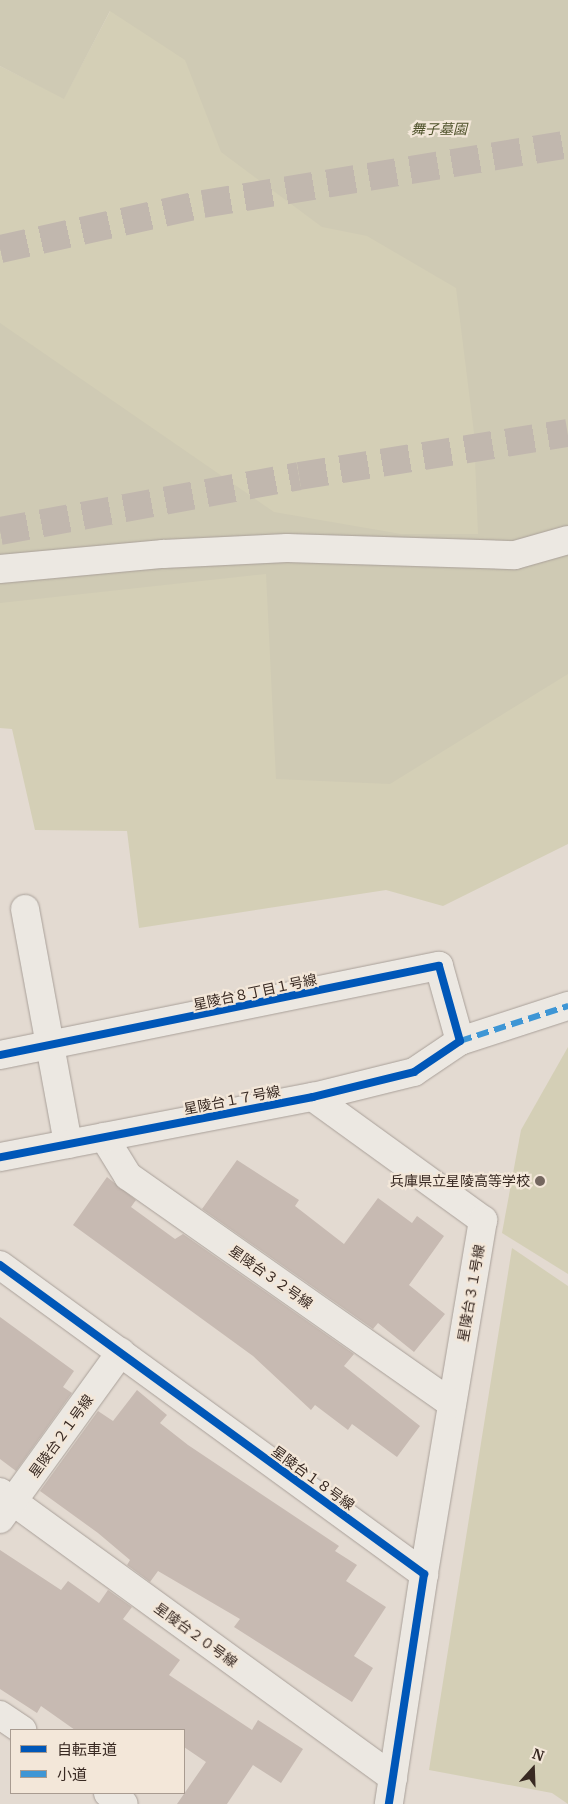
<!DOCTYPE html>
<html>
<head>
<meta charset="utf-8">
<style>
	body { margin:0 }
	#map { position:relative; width:568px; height:1804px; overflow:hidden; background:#e3dad1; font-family:Merriweather,"Noto Sans JP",serif }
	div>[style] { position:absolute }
	.green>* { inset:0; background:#d4cfb6 }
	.cemetery>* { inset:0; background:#cfcab4 }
	.building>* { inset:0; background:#c7bab2 }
	.highway-tunnel>* { height:28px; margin-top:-14px; transform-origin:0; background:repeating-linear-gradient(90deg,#c1b7ae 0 28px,transparent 0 42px) }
	.roads { filter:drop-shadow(0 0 1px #a9a099) drop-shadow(0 0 1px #a9a099) }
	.street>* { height:28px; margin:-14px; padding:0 14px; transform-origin:14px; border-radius:14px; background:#ece8e2 }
	.quiet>* { height:6px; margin-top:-3px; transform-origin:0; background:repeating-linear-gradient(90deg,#3e96d5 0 12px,transparent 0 18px) }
	.cycleway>* { height:8px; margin:-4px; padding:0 4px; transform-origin:4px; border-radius:4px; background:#0057b8 }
	.dots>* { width:14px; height:14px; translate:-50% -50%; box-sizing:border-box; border:2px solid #f3e7d9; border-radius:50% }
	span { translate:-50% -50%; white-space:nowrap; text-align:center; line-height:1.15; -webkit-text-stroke:4.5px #f3e7d9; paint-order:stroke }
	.park-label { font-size:14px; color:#4f522b; font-style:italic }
	.street-label { font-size:14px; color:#382922 }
	.poi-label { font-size:14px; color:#382922 }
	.right { translate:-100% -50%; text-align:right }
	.legend { position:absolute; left:10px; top:1729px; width:175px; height:65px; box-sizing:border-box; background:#f3e7d9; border:1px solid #a89b90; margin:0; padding:6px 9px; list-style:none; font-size:15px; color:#382922 }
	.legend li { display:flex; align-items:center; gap:10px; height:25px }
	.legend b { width:25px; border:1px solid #a89b90 }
	.north { position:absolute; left:508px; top:1744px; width:50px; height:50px; -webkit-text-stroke:4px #f3e7d9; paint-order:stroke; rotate:20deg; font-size:14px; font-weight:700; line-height:20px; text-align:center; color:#382922 }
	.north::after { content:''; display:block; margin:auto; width:18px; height:22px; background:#382922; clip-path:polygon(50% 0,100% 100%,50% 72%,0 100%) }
</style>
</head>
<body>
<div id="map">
	<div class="green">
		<div style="clip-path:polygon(116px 0,421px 211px,568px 406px,568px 844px,443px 906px,386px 890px,139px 928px,127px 831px,35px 830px,12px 729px,0 728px,0 66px,64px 98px)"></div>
		<div style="clip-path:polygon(568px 1047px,568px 1274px,502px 1233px,521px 1130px)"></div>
		<div style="clip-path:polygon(512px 1248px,568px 1286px,568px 1804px,552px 1793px,429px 1770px)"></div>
	</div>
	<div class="cemetery">
		<div style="clip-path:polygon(0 0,568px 0,568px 674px,390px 784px,276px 779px,266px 574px,0 603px,0 323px,274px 512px,401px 534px,478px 534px,474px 433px,456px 288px,367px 236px,322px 227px,221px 152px,185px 60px,110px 11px,64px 99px,0 66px)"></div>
	</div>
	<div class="building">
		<div style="clip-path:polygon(237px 1160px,299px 1200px,295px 1206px,344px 1244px,378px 1198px,412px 1223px,417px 1216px,444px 1236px,409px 1285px,445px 1314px,414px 1352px,378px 1323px,373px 1329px,202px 1209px)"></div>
		<div style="clip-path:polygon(107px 1177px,136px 1200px,131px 1207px,175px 1239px,183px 1234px,354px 1354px,344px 1366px,420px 1426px,397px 1457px,352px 1424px,348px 1430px,315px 1405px,311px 1410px,253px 1356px,73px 1225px)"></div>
		<div style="clip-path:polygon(0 1317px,74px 1371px,63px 1387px,72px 1393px,16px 1471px,0 1459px)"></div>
		<div style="clip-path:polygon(137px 1390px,167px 1415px,160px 1423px,188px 1445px,339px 1546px,335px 1551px,357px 1565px,346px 1581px,386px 1607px,354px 1656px,373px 1668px,352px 1702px,234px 1627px,240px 1619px,158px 1571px,150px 1582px,127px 1565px,130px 1560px,98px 1533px,40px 1491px,98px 1411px,113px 1421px)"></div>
		<div style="clip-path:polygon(0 1550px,61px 1590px,68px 1581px,99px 1603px,108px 1590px,132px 1607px,123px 1619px,180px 1660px,169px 1675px,252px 1730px,258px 1720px,303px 1749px,281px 1783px,253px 1765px,227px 1804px,177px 1804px,206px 1762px,184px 1747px,184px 1730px,75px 1730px,41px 1706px,37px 1713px,0 1689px)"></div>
	</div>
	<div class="highway-tunnel">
		<div style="left:0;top:249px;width:208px;rotate:-12.5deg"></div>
		<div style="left:203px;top:204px;width:370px;rotate:-9.3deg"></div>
		<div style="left:0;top:531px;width:304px;rotate:-10.4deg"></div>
		<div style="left:299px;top:476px;width:272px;rotate:-9.1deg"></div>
	</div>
	<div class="roads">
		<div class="street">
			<div style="left:0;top:569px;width:164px;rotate:-5.3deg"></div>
			<div style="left:163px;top:554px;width:124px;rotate:-2.8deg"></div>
			<div style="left:287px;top:548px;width:228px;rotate:1.8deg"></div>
			<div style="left:515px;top:555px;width:55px;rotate:-15.8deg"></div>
			<div style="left:25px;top:909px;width:239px;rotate:79.6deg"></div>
			<div style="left:0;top:1055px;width:448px;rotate:-11.5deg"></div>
			<div style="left:439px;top:966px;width:78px;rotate:74.4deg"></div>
			<div style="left:313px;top:1097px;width:210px;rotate:35.9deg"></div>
			<div style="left:483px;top:1220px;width:359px;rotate:99.5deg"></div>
			<div style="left:104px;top:1137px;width:46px;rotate:58.4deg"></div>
			<div style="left:128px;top:1176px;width:396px;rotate:35.1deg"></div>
			<div style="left:0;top:1157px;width:319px;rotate:-10.9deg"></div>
			<div style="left:313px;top:1097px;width:104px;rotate:-13.9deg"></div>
			<div style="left:414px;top:1072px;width:55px;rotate:-34deg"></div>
			<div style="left:460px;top:1041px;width:114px;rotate:-18deg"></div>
			<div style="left:0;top:1265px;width:525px;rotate:36.08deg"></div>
			<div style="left:424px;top:1574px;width:233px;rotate:98.7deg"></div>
			<div style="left:0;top:1492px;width:486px;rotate:36deg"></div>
			<div style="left:0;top:1519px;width:206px;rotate:-54.1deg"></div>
			<div style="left:0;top:1715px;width:27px;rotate:34deg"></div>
			<div style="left:108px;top:1793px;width:19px;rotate:35deg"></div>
		</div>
	</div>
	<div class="quiet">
		<div style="left:460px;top:1041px;width:114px;rotate:-18deg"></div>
	</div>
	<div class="cycleway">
		<div style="left:0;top:1055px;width:448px;rotate:-11.5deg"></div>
		<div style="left:439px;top:966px;width:78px;rotate:74.4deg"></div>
		<div style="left:460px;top:1041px;width:55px;rotate:146deg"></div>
		<div style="left:414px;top:1072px;width:104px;rotate:166.1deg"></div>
		<div style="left:313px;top:1097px;width:319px;rotate:169.1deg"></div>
		<div style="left:0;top:1265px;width:525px;rotate:36.08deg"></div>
		<div style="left:424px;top:1574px;width:233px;rotate:98.7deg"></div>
	</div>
	<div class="dots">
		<div style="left:540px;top:1181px;background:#74675f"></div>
	</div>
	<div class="park-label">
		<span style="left:439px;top:129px">舞子墓園</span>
	</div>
	<div class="street-label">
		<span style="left:255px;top:992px;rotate:-12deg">星陵台８丁目１号線</span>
		<span style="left:232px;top:1100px;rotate:-11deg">星陵台１７号線</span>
		<span style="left:271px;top:1277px;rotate:35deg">星陵台３２号線</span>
		<span style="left:471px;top:1293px;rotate:-80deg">星陵台３１号線</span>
		<span style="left:61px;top:1436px;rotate:-54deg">星陵台２１号線</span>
		<span style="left:313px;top:1478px;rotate:36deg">星陵台１８号線</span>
		<span style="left:196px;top:1635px;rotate:36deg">星陵台２０号線</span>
	</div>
	<div class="poi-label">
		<span class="right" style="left:530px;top:1181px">兵庫県立星陵高等学校</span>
	</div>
	<ul class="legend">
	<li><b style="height:6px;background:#0057b8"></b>自転車道</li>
	<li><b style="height:6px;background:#3e96d5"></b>小道</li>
	</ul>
	<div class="north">N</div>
</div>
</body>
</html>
